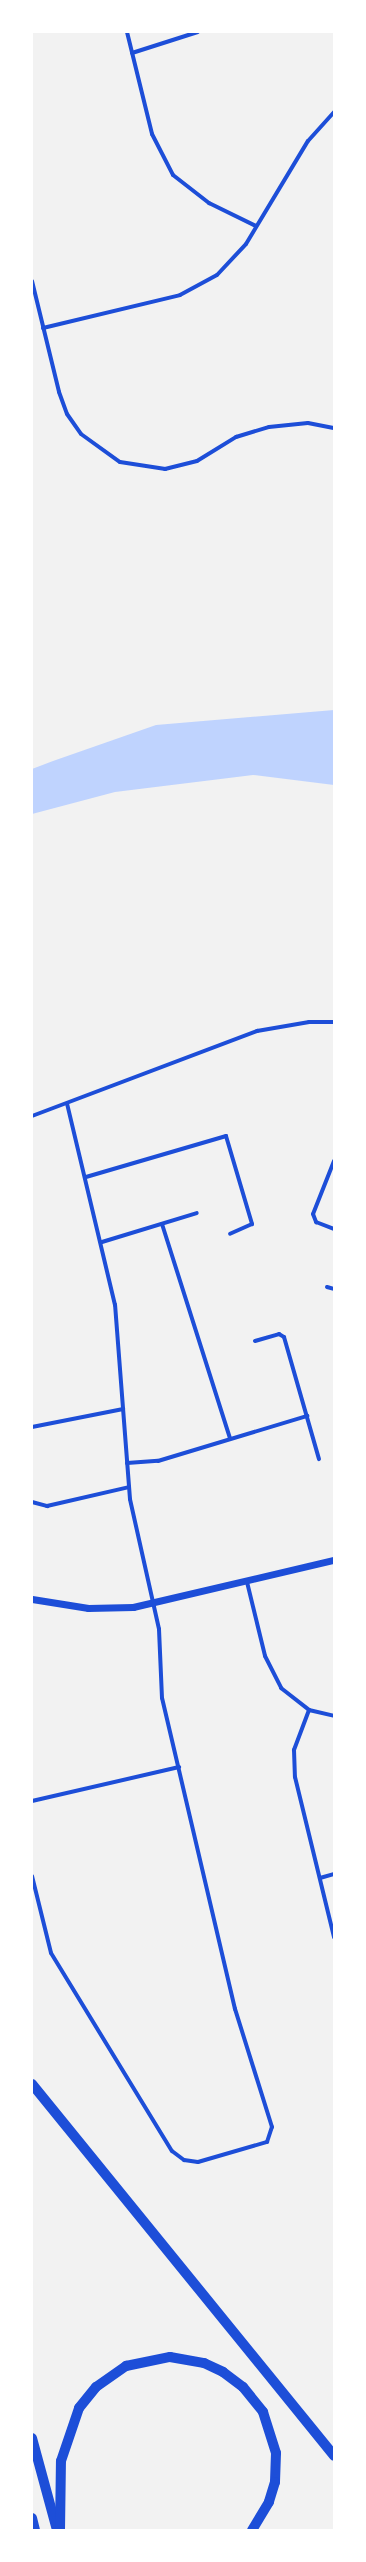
<!DOCTYPE html>
<html>
<head>
<meta charset="utf-8">
<style>
	body { margin:0 }
	#map { position:relative; width:366px; height:2562px; overflow:hidden; background:#f2f2f2; font-family:Inter,sans-serif }
	div>[style] { position:absolute }
	.water>* { inset:0; background:#bfd3fe }
	.minor>* { height:4px; margin:-2px; padding:0 2px; transform-origin:2px; border-radius:2px; background:#1d4ed8 }
	.tertiary>* { height:7px; margin:-3.5px; padding:0 3.5px; transform-origin:3.5px; border-radius:3.5px; background:#1d4ed8 }
	.motorway>* { height:10px; margin:-5px; padding:0 5px; transform-origin:5px; border-radius:5px; background:#1d4ed8 }
	span { translate:-50% -50%; white-space:nowrap; text-align:center; line-height:1.15; -webkit-text-stroke:4px #fff; paint-order:stroke }
	.frame { position:absolute; inset:0; border:33px solid #fff; pointer-events:none }
</style>
</head>
<body>
<div id="map">
	<div class="water">
		<div style="clip-path:polygon(334px 710px,334px 785px,253px 775px,115px 792px,32px 814px,32px 769px,53px 761px,156px 725px)"></div>
	</div>
	<div class="minor">
		<div style="left:127px;top:32px;width:105px;rotate:76.2deg"></div>
		<div style="left:152px;top:134px;width:46px;rotate:62.9deg"></div>
		<div style="left:173px;top:175px;width:46px;rotate:37.9deg"></div>
		<div style="left:209px;top:203px;width:52px;rotate:26.1deg"></div>
		<div style="left:132px;top:53px;width:69px;rotate:-17.7deg"></div>
		<div style="left:32px;top:281px;width:114px;rotate:76.3deg"></div>
		<div style="left:59px;top:392px;width:23px;rotate:70deg"></div>
		<div style="left:67px;top:414px;width:24px;rotate:55deg"></div>
		<div style="left:81px;top:434px;width:48px;rotate:35.7deg"></div>
		<div style="left:120px;top:462px;width:46px;rotate:8.8deg"></div>
		<div style="left:165px;top:469px;width:33px;rotate:-14deg"></div>
		<div style="left:197px;top:461px;width:46px;rotate:-31.6deg"></div>
		<div style="left:236px;top:437px;width:34px;rotate:-17deg"></div>
		<div style="left:269px;top:427px;width:39px;rotate:-6deg"></div>
		<div style="left:308px;top:423px;width:26px;rotate:11deg"></div>
		<div style="left:43px;top:328px;width:141px;rotate:-13.5deg"></div>
		<div style="left:180px;top:295px;width:42px;rotate:-28.4deg"></div>
		<div style="left:217px;top:275px;width:42px;rotate:-46.9deg"></div>
		<div style="left:246px;top:244px;width:120px;rotate:-59deg"></div>
		<div style="left:308px;top:141px;width:39px;rotate:-48deg"></div>
		<div style="left:32px;top:1116px;width:241px;rotate:-20.7deg"></div>
		<div style="left:257px;top:1031px;width:53px;rotate:-9.8deg"></div>
		<div style="left:309px;top:1022px;width:25px"></div>
		<div style="left:334px;top:1161px;width:57px;rotate:111.6deg"></div>
		<div style="left:313px;top:1214px;width:9px;rotate:69deg"></div>
		<div style="left:316px;top:1222px;width:19px;rotate:21deg"></div>
		<div style="left:86px;top:1177px;width:146px;rotate:-16.3deg"></div>
		<div style="left:226px;top:1136px;width:92px;rotate:73.5deg"></div>
		<div style="left:252px;top:1224px;width:24px;rotate:156deg"></div>
		<div style="left:162px;top:1224px;width:225px;rotate:72.4deg"></div>
		<div style="left:102px;top:1242px;width:99px;rotate:-17deg"></div>
		<div style="left:327px;top:1287px;width:7px;rotate:16deg"></div>
		<div style="left:255px;top:1341px;width:25px;rotate:-16deg"></div>
		<div style="left:279px;top:1334px;width:6px;rotate:31deg"></div>
		<div style="left:284px;top:1337px;width:127px;rotate:74deg"></div>
		<div style="left:32px;top:1427px;width:93px;rotate:-11.2deg"></div>
		<div style="left:127px;top:1463px;width:31px;rotate:-4deg"></div>
		<div style="left:158px;top:1461px;width:156px;rotate:-16.8deg"></div>
		<div style="left:32px;top:1502px;width:16px;rotate:15deg"></div>
		<div style="left:47px;top:1506px;width:84px;rotate:-13deg"></div>
		<div style="left:247px;top:1582px;width:76px;rotate:76.3deg"></div>
		<div style="left:265px;top:1656px;width:36px;rotate:63deg"></div>
		<div style="left:281px;top:1688px;width:36px;rotate:38deg"></div>
		<div style="left:309px;top:1710px;width:26px;rotate:13deg"></div>
		<div style="left:309px;top:1710px;width:43px;rotate:110.6deg"></div>
		<div style="left:294px;top:1750px;width:27px;rotate:88deg"></div>
		<div style="left:295px;top:1777px;width:165px;rotate:76.3deg"></div>
		<div style="left:32px;top:1801px;width:151px;rotate:-13deg"></div>
		<div style="left:32px;top:1876px;width:79px;rotate:76.1deg"></div>
		<div style="left:51px;top:1953px;width:232px;rotate:58.6deg"></div>
		<div style="left:172px;top:2151px;width:15px;rotate:37deg"></div>
		<div style="left:184px;top:2160px;width:14px;rotate:8deg"></div>
		<div style="left:198px;top:2162px;width:72px;rotate:-16.2deg"></div>
		<div style="left:267px;top:2142px;width:16px;rotate:-72deg"></div>
		<div style="left:272px;top:2127px;width:124px;rotate:-107.4deg"></div>
		<div style="left:235px;top:2009px;width:319px;rotate:-103.2deg"></div>
		<div style="left:162px;top:1698px;width:69px;rotate:-92.5deg"></div>
		<div style="left:159px;top:1629px;width:133px;rotate:-102.6deg"></div>
		<div style="left:130px;top:1499px;width:195px;rotate:-94.4deg"></div>
		<div style="left:115px;top:1305px;width:207px;rotate:-103.4deg"></div>
		<div style="left:320px;top:1878px;width:15px;rotate:-16deg"></div>
	</div>
	<div class="tertiary">
		<div style="left:32px;top:1599px;width:57px;rotate:9.1deg"></div>
		<div style="left:88px;top:1608px;width:45px;rotate:-1.3deg"></div>
		<div style="left:133px;top:1607px;width:206px;rotate:-13.2deg"></div>
	</div>
	<div class="motorway">
		<div style="left:32px;top:2084px;width:479px;rotate:50.9deg"></div>
		<div style="left:32px;top:2438px;width:95px;rotate:74.8deg"></div>
		<div style="left:32px;top:2518px;width:12px;rotate:76deg"></div>
		<div style="left:60px;top:2530px;width:69px;rotate:-89.2deg"></div>
		<div style="left:61px;top:2461px;width:56px;rotate:-71.2deg"></div>
		<div style="left:79px;top:2408px;width:27px;rotate:-51deg"></div>
		<div style="left:96px;top:2387px;width:37px;rotate:-35deg"></div>
		<div style="left:126px;top:2366px;width:45px;rotate:-11.6deg"></div>
		<div style="left:170px;top:2357px;width:35px;rotate:10deg"></div>
		<div style="left:204px;top:2363px;width:21px;rotate:25deg"></div>
		<div style="left:223px;top:2372px;width:25px;rotate:37deg"></div>
		<div style="left:243px;top:2387px;width:32px;rotate:51deg"></div>
		<div style="left:263px;top:2412px;width:43px;rotate:72.4deg"></div>
		<div style="left:276px;top:2453px;width:29px;rotate:92deg"></div>
		<div style="left:275px;top:2482px;width:21px;rotate:107deg"></div>
		<div style="left:269px;top:2502px;width:33px;rotate:121deg"></div>
	</div>
	<div class="frame"></div>
</div>
</body>
</html>
